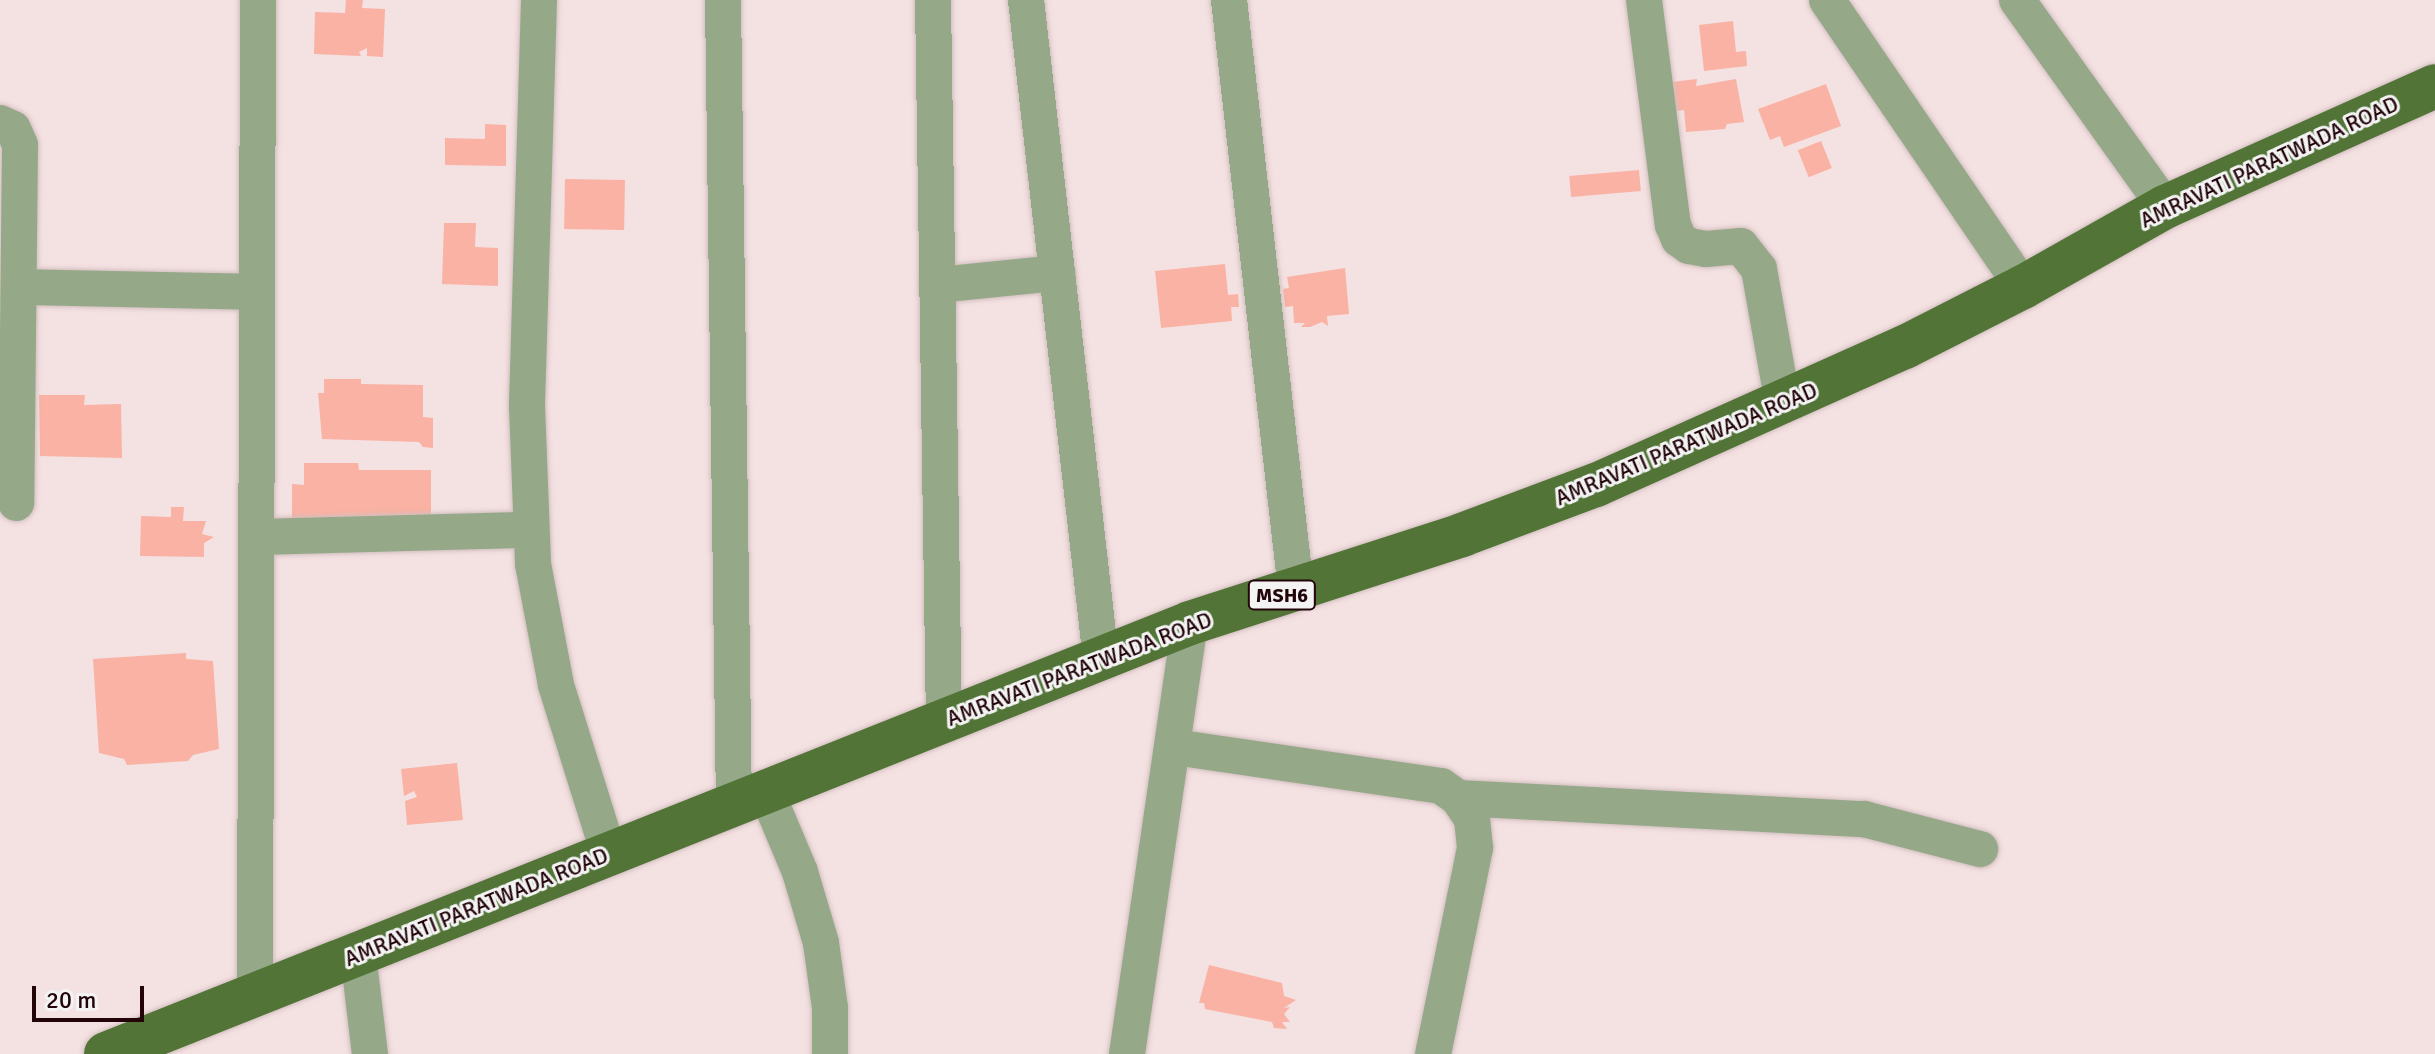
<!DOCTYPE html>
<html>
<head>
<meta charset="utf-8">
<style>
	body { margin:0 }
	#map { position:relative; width:2435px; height:1054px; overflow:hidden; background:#f4e1e2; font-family:Signika,sans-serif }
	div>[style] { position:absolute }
	.building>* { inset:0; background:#f9b2a3; transform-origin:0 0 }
	.roads { filter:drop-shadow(0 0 2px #d2bebf) drop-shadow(0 0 2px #d2bebf) }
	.minor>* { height:36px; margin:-18px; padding:0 18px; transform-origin:18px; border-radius:18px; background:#95a988 }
	.major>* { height:44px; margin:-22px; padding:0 22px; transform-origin:22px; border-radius:22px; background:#527437 }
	span { translate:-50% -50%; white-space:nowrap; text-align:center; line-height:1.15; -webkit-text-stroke:6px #f3f3f3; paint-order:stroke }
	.shield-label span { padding:2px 6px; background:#f3f3f3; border:2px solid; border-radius:6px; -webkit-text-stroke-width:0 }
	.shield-label { font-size:20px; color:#220409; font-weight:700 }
	.street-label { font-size:22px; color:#220409 }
	.scale { position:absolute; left:32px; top:986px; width:112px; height:36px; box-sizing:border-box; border:4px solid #220409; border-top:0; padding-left:10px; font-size:24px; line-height:28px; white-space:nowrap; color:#220409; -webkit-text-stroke:6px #f3f3f3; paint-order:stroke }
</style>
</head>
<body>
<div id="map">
	<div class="building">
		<div style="clip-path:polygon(346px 0,363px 0,362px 8px,385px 9px,383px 57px,367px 56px,367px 48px,359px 52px,361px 56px,314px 54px,315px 12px,345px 13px)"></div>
		<div style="clip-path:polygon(1733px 21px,1736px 52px,1746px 51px,1747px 66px,1704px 71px,1699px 25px)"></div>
		<div style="clip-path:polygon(1697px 79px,1696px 86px,1736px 79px,1744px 122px,1727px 124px,1725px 129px,1686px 132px,1684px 110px,1668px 112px,1664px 83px)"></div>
		<div style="clip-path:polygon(1826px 84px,1841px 126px,1784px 147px,1780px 136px,1770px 140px,1758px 109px)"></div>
		<div style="clip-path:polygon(485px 124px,506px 125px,506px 166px,445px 165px,445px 138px,485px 139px)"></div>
		<div style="left:1821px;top:141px;width:29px;height:25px;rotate:68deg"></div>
		<div style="left:1639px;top:170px;width:21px;height:70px;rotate:85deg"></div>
		<div style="left:565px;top:179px;width:60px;height:50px;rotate:1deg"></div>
		<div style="clip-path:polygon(444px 223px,476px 223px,475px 247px,498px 248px,498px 286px,442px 284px)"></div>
		<div style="clip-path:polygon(1225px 264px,1228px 295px,1238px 294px,1239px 307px,1231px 307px,1232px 321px,1161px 328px,1155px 271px)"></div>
		<div style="clip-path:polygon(1345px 268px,1349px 314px,1327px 316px,1328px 326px,1322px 322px,1310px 327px,1301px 327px,1305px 323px,1294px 323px,1293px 306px,1285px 307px,1283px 289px,1289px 288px,1287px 277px)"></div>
		<div style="clip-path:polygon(324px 379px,361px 379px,361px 384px,423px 385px,423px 417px,433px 418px,433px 448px,423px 447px,419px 442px,322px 439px,318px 393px,324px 393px)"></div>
		<div style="clip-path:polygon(39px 395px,85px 395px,84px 405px,121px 404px,122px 458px,40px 456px)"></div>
		<div style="clip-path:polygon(304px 463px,358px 463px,359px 470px,431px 470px,431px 530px,292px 528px,292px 484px,304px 485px)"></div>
		<div style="clip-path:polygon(171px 507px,184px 507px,183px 521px,206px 521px,202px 534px,214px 537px,204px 543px,204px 557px,140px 556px,141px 516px,171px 517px)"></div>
		<div style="clip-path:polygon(186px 653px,186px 659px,213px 661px,219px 749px,193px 755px,188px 761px,127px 765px,124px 759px,99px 753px,93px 659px)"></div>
		<div style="clip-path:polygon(457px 763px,463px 820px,407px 825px,405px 801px,417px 797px,414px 791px,404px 796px,401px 769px)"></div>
		<div style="clip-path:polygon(1209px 965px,1282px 983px,1284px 996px,1296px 1000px,1284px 1008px,1290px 1007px,1284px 1014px,1290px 1022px,1282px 1022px,1287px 1029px,1274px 1028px,1272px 1022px,1205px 1009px,1204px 1003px,1199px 1003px)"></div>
	</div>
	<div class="roads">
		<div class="minor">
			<div style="left:539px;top:0;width:406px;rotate:91.7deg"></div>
			<div style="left:527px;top:406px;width:158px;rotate:87.8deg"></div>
			<div style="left:533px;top:564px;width:123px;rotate:79.2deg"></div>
			<div style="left:556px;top:685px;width:177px;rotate:72.6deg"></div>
			<div style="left:723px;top:0;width:804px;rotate:89.22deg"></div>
			<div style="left:933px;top:0;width:721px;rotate:89.13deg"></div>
			<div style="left:1026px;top:0;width:663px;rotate:83.51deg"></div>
			<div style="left:1229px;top:0;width:594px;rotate:83.52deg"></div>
			<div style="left:1644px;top:0;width:227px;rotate:82.7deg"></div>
			<div style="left:1673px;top:225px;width:15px;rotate:67deg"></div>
			<div style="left:1679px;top:239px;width:12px;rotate:35deg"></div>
			<div style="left:1689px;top:246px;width:17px;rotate:10deg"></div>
			<div style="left:1706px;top:249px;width:35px;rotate:-5deg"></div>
			<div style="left:1741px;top:246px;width:29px;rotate:52deg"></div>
			<div style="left:1759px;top:269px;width:137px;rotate:79.9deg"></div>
			<div style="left:1827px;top:0;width:348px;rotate:55.7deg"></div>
			<div style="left:2017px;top:0;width:254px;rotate:54.4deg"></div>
			<div style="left:0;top:123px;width:14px;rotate:25deg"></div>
			<div style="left:13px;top:129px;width:17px;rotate:66deg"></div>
			<div style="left:20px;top:145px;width:358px;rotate:90.6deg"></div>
			<div style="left:937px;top:285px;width:121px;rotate:-5.7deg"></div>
			<div style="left:19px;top:287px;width:238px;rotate:1.2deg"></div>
			<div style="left:257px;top:537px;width:274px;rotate:-1.5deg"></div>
			<div style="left:1174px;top:747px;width:270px;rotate:8.3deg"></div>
			<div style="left:1441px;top:786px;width:21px;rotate:35deg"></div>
			<div style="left:1458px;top:798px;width:25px;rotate:56deg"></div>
			<div style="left:1472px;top:819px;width:29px;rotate:84deg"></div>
			<div style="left:1475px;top:848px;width:210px;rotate:101.5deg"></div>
			<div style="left:766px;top:791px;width:88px;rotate:67.2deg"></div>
			<div style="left:800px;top:872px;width:74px;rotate:73.5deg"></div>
			<div style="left:821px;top:943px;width:66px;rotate:82.1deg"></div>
			<div style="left:830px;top:1008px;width:46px;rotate:90deg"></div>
			<div style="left:1458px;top:798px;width:407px;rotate:3deg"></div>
			<div style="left:1864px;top:819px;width:120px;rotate:14.5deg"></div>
			<div style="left:358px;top:954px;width:101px;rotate:83.2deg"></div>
			<div style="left:255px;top:995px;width:995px;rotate:-89.83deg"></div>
			<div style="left:1127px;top:1054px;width:436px;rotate:-81.7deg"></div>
		</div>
		<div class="major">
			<div style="left:106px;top:1054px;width:1167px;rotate:-21.68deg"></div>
			<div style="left:1190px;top:623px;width:286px;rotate:-17.9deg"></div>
			<div style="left:1462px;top:535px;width:143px;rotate:-20.5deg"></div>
			<div style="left:1596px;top:485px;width:338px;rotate:-24.1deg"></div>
			<div style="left:1905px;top:347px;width:132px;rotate:-27deg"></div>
			<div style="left:2023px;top:287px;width:163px;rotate:-29.4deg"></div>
			<div style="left:2165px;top:207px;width:296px;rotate:-24.1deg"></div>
		</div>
	</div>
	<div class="shield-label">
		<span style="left:1282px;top:595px">MSH6</span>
	</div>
	<div class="street-label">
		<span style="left:2269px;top:162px;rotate:-25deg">AMRAVATI PARATWADA ROAD</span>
		<span style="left:1686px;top:444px;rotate:-23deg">AMRAVATI PARATWADA ROAD</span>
		<span style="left:1079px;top:669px;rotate:-21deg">AMRAVATI PARATWADA ROAD</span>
		<span style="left:476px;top:907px;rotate:-22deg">AMRAVATI PARATWADA ROAD</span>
	</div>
	<div class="scale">20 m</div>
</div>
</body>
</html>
